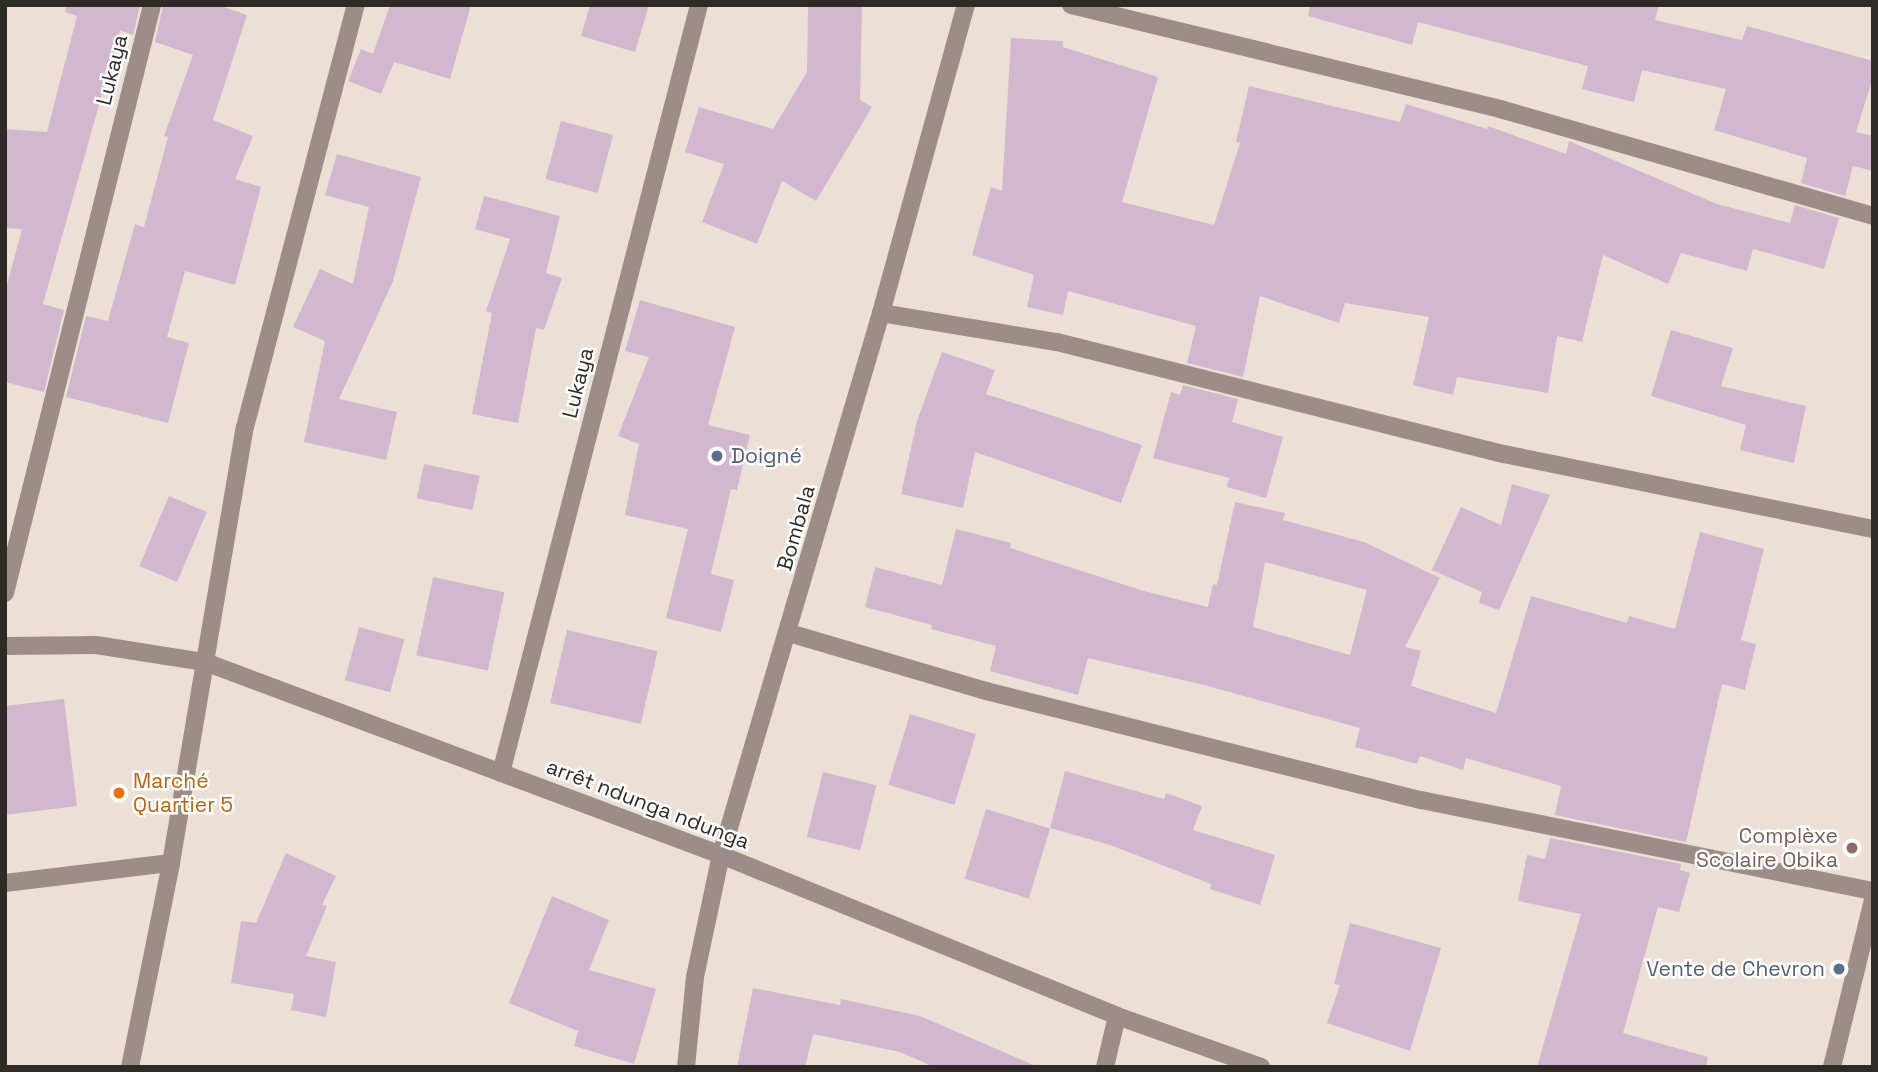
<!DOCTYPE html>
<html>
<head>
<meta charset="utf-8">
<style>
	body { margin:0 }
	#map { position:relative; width:1878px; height:1072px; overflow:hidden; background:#ece0d6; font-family:"Space Grotesk",sans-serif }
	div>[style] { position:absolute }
	.building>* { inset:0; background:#d1b8ce; transform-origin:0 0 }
	.street>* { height:18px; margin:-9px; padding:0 9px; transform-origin:9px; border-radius:9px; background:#9c8d89 }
	.dots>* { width:19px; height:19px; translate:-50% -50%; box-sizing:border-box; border:4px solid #fff; border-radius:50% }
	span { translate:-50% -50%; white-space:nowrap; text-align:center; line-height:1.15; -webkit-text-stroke:5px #fff; paint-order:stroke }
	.street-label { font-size:21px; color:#2e2a26 }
	.service-label { font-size:21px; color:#4e5e75 }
	.left { translate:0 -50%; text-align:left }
	.right { translate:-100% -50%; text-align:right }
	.food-label { font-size:21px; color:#c56008 }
	.education-label { font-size:21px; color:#785e54 }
	.frame { position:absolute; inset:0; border:7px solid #2e2a26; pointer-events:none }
</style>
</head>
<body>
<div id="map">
	<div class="building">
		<div style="clip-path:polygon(66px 5px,140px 5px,133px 35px,120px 30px,43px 304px,64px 310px,44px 392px,5px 382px,5px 292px,22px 229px,5px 228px,5px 129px,47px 132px,77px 16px,65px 12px)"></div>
		<div style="clip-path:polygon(163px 5px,218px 5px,247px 15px,213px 120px,253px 136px,235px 179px,261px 187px,235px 285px,185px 271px,167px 337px,189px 343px,168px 423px,66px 397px,86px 316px,108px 321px,135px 224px,144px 227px,168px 137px,164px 136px,193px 55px,155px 42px)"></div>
		<div style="clip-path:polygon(390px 5px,471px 5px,450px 79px,394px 62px,381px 94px,348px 81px,361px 49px,373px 54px)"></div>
		<div style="clip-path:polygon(590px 5px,649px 5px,635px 52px,581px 36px)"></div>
		<div style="clip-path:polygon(808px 5px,862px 7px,860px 100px,872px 107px,816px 201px,782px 181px,757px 244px,702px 222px,724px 164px,685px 152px,699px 107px,773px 129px,807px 72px)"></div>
		<div style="clip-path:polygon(1310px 5px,1659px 5px,1655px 20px,1742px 40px,1747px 26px,1873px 61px,1873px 77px,1856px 132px,1873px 136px,1873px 171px,1853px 166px,1845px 196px,1801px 183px,1807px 158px,1714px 130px,1726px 89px,1642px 70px,1634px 102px,1582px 89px,1588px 66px,1418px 22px,1412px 45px,1308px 16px)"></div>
		<div style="clip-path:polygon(1011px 38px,1063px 41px,1063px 47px,1158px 77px,1122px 202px,1214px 225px,1240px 143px,1236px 142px,1249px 86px,1400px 122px,1406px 104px,1487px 129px,1488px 126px,1566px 154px,1569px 141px,1717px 204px,1790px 223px,1795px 205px,1839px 218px,1824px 269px,1753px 249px,1747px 271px,1681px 253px,1668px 284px,1603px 255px,1582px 342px,1557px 336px,1548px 393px,1457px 377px,1453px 395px,1413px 385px,1429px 317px,1345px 303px,1339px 323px,1260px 296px,1243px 377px,1187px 363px,1196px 326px,1068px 291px,1063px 315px,1027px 307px,1034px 275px,972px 255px,991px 187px,1002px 191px)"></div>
		<div style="left:561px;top:121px;width:54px;height:60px;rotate:15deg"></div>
		<div style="clip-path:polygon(337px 154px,421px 177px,393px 281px,339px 399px,397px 412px,386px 460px,304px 442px,325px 341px,293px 327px,320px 269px,353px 284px,369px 207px,325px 195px)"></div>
		<div style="clip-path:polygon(484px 196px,560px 216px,546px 273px,562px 278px,544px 330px,536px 328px,518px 423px,472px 414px,492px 313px,486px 311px,510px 239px,475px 229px)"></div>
		<div style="clip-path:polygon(640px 300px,735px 327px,708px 425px,750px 435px,737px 490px,731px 489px,711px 574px,734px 580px,721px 632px,666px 618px,688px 529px,625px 515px,639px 444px,618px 436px,649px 357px,625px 351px)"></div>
		<div style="clip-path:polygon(1671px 330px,1733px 348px,1721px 386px,1806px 406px,1794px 463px,1740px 450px,1746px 425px,1651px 396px)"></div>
		<div style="clip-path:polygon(942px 352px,995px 370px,986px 394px,1142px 445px,1121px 503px,975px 452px,963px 508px,901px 494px,917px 421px)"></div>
		<div style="clip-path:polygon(1183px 385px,1238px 399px,1232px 422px,1283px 437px,1266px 498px,1227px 487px,1229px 478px,1153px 458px,1171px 392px,1180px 395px)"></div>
		<div style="left:424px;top:464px;width:57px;height:35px;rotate:12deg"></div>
		<div style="clip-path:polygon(1512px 484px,1550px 495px,1499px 610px,1479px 603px,1482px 592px,1432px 570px,1461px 507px,1501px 525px)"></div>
		<div style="left:169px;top:496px;width:41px;height:76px;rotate:23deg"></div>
		<div style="clip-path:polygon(evenodd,1235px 502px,1285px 513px,1283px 520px,1364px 542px,1440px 578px,1405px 647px,1421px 651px,1411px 686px,1496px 713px,1531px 596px,1627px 623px,1629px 616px,1675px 629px,1700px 532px,1764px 549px,1741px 640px,1756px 644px,1745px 690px,1722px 684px,1686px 842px,1555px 815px,1561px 786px,1466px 758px,1463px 770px,1420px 756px,1417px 764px,1355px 747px,1360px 728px,1204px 685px,1088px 658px,1078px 695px,990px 671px,996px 646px,931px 629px,932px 625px,865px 607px,875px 567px,942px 585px,956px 529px,1011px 543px,1010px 548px,1144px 591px,1208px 607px,1213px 584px,1217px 585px,1235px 502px,1265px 562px,1367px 590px,1350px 655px,1253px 627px,1265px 562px)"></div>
		<div style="left:433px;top:577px;width:73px;height:80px;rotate:12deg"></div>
		<div style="left:359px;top:627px;width:47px;height:55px;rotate:15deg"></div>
		<div style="left:567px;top:630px;width:93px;height:75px;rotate:13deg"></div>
		<div style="clip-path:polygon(64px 699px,77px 806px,5px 815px,5px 706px)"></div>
		<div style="left:910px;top:714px;width:69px;height:74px;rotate:17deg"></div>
		<div style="clip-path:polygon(1065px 771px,1164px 799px,1166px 793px,1202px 806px,1193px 830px,1275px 855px,1260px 905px,1210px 889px,1211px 884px,1110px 845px,1050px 828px)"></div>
		<div style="left:823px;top:772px;width:55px;height:67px;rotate:14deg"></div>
		<div style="left:986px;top:809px;width:67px;height:73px;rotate:17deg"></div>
		<div style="clip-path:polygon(1550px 838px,1681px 864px,1680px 870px,1690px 873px,1679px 912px,1658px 907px,1623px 1033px,1708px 1057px,1706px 1067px,1537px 1067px,1581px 914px,1518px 901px,1527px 855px,1545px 859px)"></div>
		<div style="clip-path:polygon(286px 853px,336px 876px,322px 905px,327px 906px,306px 956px,336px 962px,326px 1017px,291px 1010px,294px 994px,231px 983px,241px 921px,256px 923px)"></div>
		<div style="clip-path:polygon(552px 896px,609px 920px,589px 970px,656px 989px,634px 1064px,574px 1046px,578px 1031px,509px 1003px)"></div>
		<div style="clip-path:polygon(1350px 923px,1441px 948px,1410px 1051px,1327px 1023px,1340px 985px,1334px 984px)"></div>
		<div style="clip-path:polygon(753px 988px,840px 1005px,841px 999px,920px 1016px,1038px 1067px,934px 1067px,900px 1052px,813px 1034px,805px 1067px,737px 1067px)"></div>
	</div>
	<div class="street">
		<div style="left:1071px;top:5px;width:441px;rotate:13.6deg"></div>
		<div style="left:1500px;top:109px;width:388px;rotate:16deg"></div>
		<div style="left:881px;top:313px;width:178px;rotate:9.4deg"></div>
		<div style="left:1057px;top:342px;width:461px;rotate:14.1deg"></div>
		<div style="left:1504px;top:454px;width:377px;rotate:11.5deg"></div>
		<div style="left:5px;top:593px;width:606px;rotate:-75.96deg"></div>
		<div style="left:789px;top:633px;width:205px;rotate:16.4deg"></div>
		<div style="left:986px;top:691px;width:448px;rotate:14.1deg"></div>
		<div style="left:1421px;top:800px;width:461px;rotate:11.4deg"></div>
		<div style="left:5px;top:646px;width:91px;rotate:-0.6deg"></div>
		<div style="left:96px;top:645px;width:110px;rotate:8.9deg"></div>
		<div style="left:205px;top:662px;width:551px;rotate:20.51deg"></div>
		<div style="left:721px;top:855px;width:427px;rotate:22.1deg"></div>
		<div style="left:1117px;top:1016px;width:153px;rotate:19.5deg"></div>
		<div style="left:501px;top:773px;width:793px;rotate:-75.54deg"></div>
		<div style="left:5px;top:883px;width:167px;rotate:-6.9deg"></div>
		<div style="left:130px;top:1067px;width:208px;rotate:-78.6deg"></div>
		<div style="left:171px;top:863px;width:442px;rotate:-80.4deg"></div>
		<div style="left:245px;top:427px;width:436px;rotate:-75.3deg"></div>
		<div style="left:686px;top:1067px;width:90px;rotate:-84.3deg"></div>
		<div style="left:695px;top:977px;width:125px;rotate:-78deg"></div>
		<div style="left:721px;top:855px;width:565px;rotate:-73.55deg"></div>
		<div style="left:881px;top:313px;width:320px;rotate:-74.6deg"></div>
		<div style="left:1105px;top:1067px;width:52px;rotate:-76.8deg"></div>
		<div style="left:1832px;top:1067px;width:172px;rotate:-76.2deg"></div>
	</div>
	<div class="dots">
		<div style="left:717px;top:456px;background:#5c6f8a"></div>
		<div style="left:119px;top:793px;background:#e8710a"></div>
		<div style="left:1852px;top:848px;background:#8d6e63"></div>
		<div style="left:1839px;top:969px;background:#5c6f8a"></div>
	</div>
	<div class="street-label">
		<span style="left:112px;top:70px;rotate:-76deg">Lukaya</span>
		<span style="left:578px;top:383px;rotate:-76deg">Lukaya</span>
		<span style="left:796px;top:528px;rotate:-74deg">Bombala</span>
		<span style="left:648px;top:804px;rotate:21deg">arrêt ndunga ndunga</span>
	</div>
	<div class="service-label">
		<span class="left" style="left:731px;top:456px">Doigné</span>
		<span class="right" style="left:1825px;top:969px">Vente de Chevron</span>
	</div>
	<div class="food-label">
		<span class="left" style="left:133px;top:793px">Marché<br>Quartier 5</span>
	</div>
	<div class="education-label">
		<span class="right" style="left:1838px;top:848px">Complèxe<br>Scolaire Obika</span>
	</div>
	<div class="frame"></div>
</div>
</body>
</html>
